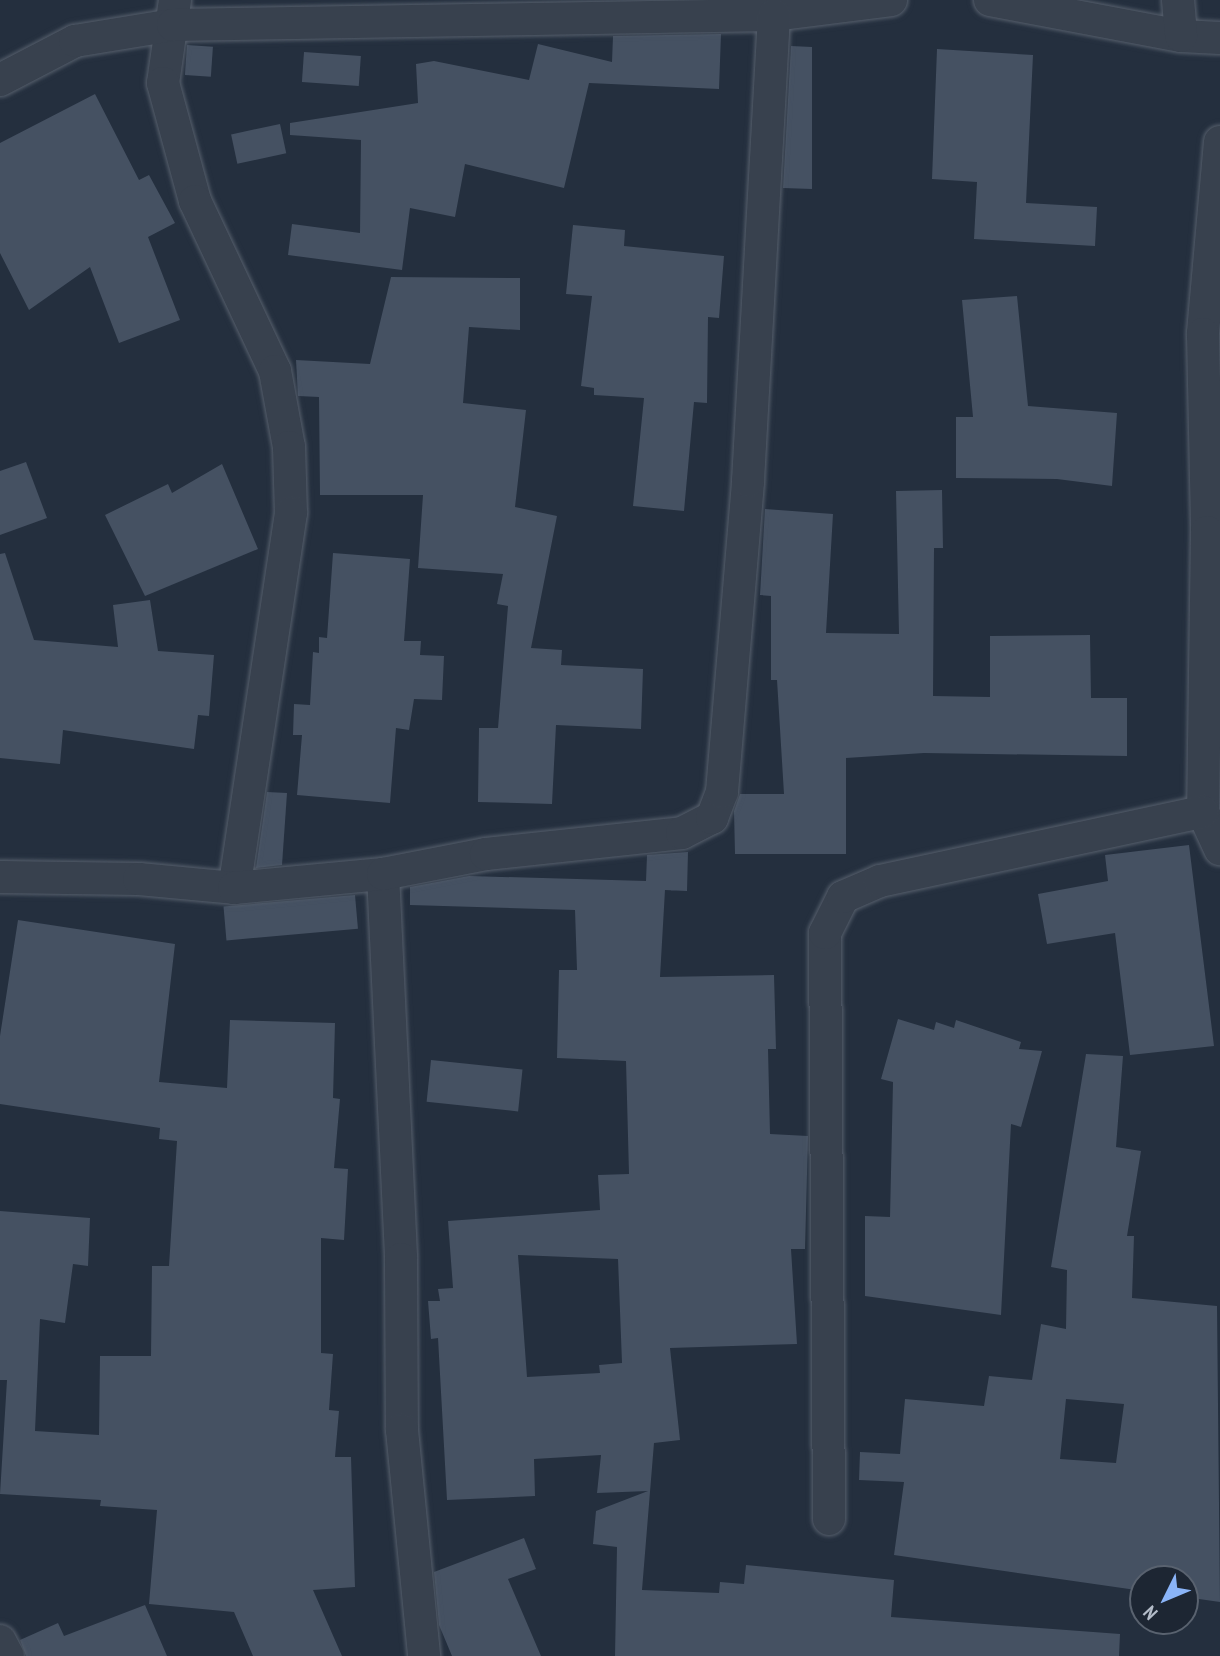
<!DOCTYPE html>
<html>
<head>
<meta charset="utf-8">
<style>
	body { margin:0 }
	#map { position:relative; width:1220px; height:1656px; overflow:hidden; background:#242f3e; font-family:"PT Sans Narrow",sans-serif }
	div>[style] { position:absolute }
	.building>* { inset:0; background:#455162; transform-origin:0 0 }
	.roads { filter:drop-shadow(0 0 2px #565f6c) drop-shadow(0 0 2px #565f6c) }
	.minor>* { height:32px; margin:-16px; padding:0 16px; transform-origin:16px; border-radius:16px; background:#38414e }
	span { translate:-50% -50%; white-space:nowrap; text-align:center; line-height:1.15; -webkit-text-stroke:7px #1d2633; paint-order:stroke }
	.north { position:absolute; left:1129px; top:1565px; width:70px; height:70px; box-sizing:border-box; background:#1d2633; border:2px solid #59626f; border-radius:50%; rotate:227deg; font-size:19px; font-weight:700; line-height:28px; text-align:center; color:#b4bcc9 }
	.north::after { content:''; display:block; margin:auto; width:24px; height:32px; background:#8ab4f8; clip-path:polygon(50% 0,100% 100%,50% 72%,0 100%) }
</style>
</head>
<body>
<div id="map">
	<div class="building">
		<div style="clip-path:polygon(721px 34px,719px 89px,589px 83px,564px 188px,465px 164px,455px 217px,410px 208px,402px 270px,288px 255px,292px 224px,360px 233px,361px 140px,290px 135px,290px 123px,418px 103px,416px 64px,434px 61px,529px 80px,538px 44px,612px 62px,613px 36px)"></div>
		<div style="left:187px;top:45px;width:26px;height:30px;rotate:4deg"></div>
		<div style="clip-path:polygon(791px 46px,812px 47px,812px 189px,783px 188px)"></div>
		<div style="clip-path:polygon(937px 49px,1033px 55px,1026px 203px,1097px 207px,1095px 246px,974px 239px,977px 182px,932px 179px)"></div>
		<div style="left:304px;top:52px;width:57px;height:30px;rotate:4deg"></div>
		<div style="clip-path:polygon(95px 94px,139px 180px,149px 175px,175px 223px,148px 237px,180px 320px,119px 343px,90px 267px,29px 310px,0 253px,0 143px)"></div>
		<div style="left:280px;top:124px;width:30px;height:50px;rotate:78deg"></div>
		<div style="clip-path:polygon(573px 225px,625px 230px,624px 246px,724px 256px,719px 318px,708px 317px,707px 403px,694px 402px,684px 511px,633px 506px,644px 398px,594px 395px,594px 388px,581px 386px,592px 296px,566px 294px)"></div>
		<div style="clip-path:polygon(391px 277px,520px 278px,520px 330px,469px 327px,463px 403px,526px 410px,515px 507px,557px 516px,531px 648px,562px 650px,561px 665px,643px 669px,641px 729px,556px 725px,552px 804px,478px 802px,479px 728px,498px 728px,508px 606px,497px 604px,503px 574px,418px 568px,423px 495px,320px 495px,319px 397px,298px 396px,296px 360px,370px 364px)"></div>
		<div style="clip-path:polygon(1017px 296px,1028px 406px,1117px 413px,1112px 486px,1057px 479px,956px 478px,956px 417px,973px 417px,962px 300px)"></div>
		<div style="clip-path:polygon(26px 462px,47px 518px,0 535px,0 471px)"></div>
		<div style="clip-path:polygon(222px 464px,258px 549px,145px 596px,105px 515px,168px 484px,172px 493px)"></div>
		<div style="clip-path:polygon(942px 490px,943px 548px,934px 548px,933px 696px,990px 697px,990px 636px,1090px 635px,1091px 698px,1127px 698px,1127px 756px,924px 753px,846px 758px,846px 854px,735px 854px,734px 811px,740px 794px,784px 794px,777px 680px,771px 680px,771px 596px,760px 595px,765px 509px,833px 514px,826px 633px,899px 634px,896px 491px)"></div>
		<div style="clip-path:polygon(5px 553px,34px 640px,118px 647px,113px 605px,150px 600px,158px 651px,214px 655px,209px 716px,198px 715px,194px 749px,63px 730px,60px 764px,0 758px,0 554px)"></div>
		<div style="clip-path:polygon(333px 553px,410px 559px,404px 641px,421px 641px,420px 655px,444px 656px,442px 700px,414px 699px,409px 730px,396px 728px,390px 803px,297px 795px,302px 735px,293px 735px,294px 704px,310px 705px,313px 652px,319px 653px,319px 637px,327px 638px)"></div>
		<div style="clip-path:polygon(267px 792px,287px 793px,282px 865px,256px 868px)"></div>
		<div style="clip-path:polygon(1189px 845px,1214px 1046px,1130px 1055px,1115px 933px,1047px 944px,1038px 894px,1108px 881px,1105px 855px)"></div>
		<div style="clip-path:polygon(evenodd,688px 852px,687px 891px,665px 890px,660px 977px,774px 975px,776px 1049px,768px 1049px,770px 1134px,808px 1136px,805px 1249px,791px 1249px,797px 1344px,670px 1348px,680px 1440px,654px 1443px,642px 1590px,719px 1593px,720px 1582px,744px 1584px,746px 1565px,894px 1580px,891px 1617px,1120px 1634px,1119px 1656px,615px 1656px,617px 1547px,593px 1544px,596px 1511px,648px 1491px,597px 1493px,601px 1455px,534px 1459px,535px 1496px,447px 1500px,438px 1338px,431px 1339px,428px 1301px,440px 1301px,438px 1289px,453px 1288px,448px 1221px,600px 1210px,598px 1175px,629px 1174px,626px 1061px,557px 1058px,559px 970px,577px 970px,575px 910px,410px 905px,410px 887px,469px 876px,646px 881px,647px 855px,688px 852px,518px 1255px,618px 1259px,622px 1363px,599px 1365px,600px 1373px,527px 1377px,518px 1255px)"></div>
		<div style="left:355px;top:895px;width:34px;height:132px;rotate:85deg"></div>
		<div style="clip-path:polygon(18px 920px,175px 944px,159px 1082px,227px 1088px,230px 1020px,335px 1023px,333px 1098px,340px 1099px,334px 1168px,348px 1169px,344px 1240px,321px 1238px,321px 1353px,333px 1354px,329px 1410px,339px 1411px,335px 1457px,351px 1457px,355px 1587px,313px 1590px,342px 1656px,253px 1656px,234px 1612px,149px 1604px,157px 1510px,100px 1506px,101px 1500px,0 1494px,7px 1380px,0 1380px,0 1211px,90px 1218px,88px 1266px,73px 1264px,65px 1323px,40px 1319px,35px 1431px,99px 1435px,100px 1356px,151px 1356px,152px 1266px,169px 1266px,177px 1141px,159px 1139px,160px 1128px,0 1104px,0 1036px)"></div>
		<div style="clip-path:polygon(898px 1019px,934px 1030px,936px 1022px,954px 1028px,956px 1020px,1021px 1042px,1019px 1049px,1042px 1051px,1021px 1127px,1011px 1124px,1001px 1315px,865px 1296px,865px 1216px,890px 1217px,893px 1082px,881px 1079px)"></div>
		<div style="clip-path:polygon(evenodd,1086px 1054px,1123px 1056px,1116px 1147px,1141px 1151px,1127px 1236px,1134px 1236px,1132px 1298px,1217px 1306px,1220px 1602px,1185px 1597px,1185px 1579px,1143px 1579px,1143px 1591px,894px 1555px,904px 1482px,859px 1480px,860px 1452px,900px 1454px,905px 1399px,984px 1406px,989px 1376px,1032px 1380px,1041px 1324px,1066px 1329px,1067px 1270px,1051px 1267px,1086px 1054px,1066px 1399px,1124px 1404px,1116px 1463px,1060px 1459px,1066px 1399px)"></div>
		<div style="left:431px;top:1060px;width:92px;height:42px;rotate:6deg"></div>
		<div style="clip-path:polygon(524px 1538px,536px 1569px,508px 1579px,541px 1656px,452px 1656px,439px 1625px,434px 1572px)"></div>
		<div style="clip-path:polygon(145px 1605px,167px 1656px,26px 1656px,20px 1640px,58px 1623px,64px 1636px)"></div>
	</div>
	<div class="roads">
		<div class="minor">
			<div style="left:175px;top:0;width:84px;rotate:98.2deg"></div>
			<div style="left:163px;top:83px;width:122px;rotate:74.8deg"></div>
			<div style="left:195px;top:201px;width:188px;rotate:64.8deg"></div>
			<div style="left:275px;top:371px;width:77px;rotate:79.6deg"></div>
			<div style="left:289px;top:447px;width:66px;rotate:88.3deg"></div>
			<div style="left:291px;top:513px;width:379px;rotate:98.6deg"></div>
			<div style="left:990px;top:0;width:194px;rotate:10.7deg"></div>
			<div style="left:1181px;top:36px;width:39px;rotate:3deg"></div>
			<div style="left:1178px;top:0;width:36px;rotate:85deg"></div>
			<div style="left:0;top:80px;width:85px;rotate:-27.5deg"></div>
			<div style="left:75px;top:41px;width:99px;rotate:-9.3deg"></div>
			<div style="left:173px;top:25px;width:601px;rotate:-0.95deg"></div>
			<div style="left:774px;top:15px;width:118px;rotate:-7.3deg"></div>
			<div style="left:1220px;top:142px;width:193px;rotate:95.1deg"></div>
			<div style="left:1203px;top:334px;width:198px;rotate:88.8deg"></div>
			<div style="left:1207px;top:532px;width:280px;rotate:90.8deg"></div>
			<div style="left:1203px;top:812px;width:41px;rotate:65.3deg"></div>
			<div style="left:383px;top:874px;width:385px;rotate:87.3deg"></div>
			<div style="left:401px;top:1259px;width:171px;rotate:89.7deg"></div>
			<div style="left:402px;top:1430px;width:227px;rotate:84.4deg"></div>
			<div style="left:0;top:877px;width:139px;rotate:0.8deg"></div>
			<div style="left:139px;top:879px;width:95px;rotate:5.4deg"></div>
			<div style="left:234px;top:888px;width:150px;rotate:-5.4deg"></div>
			<div style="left:383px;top:874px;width:105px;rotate:-11deg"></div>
			<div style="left:486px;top:854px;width:197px;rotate:-6.1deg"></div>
			<div style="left:682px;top:833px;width:34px;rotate:-27deg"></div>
			<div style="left:712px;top:818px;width:28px;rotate:-69deg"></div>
			<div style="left:722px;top:792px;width:312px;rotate:-85.2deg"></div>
			<div style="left:748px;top:481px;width:467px;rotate:-86.8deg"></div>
			<div style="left:829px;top:1519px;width:586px;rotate:-90.39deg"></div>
			<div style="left:825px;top:933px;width:40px;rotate:-63.4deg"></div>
			<div style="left:843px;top:897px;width:40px;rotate:-23.4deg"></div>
			<div style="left:880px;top:881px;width:330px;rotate:-12.1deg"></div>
			<div style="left:0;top:1641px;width:17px;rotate:62deg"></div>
		</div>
	</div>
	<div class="north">N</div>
</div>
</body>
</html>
